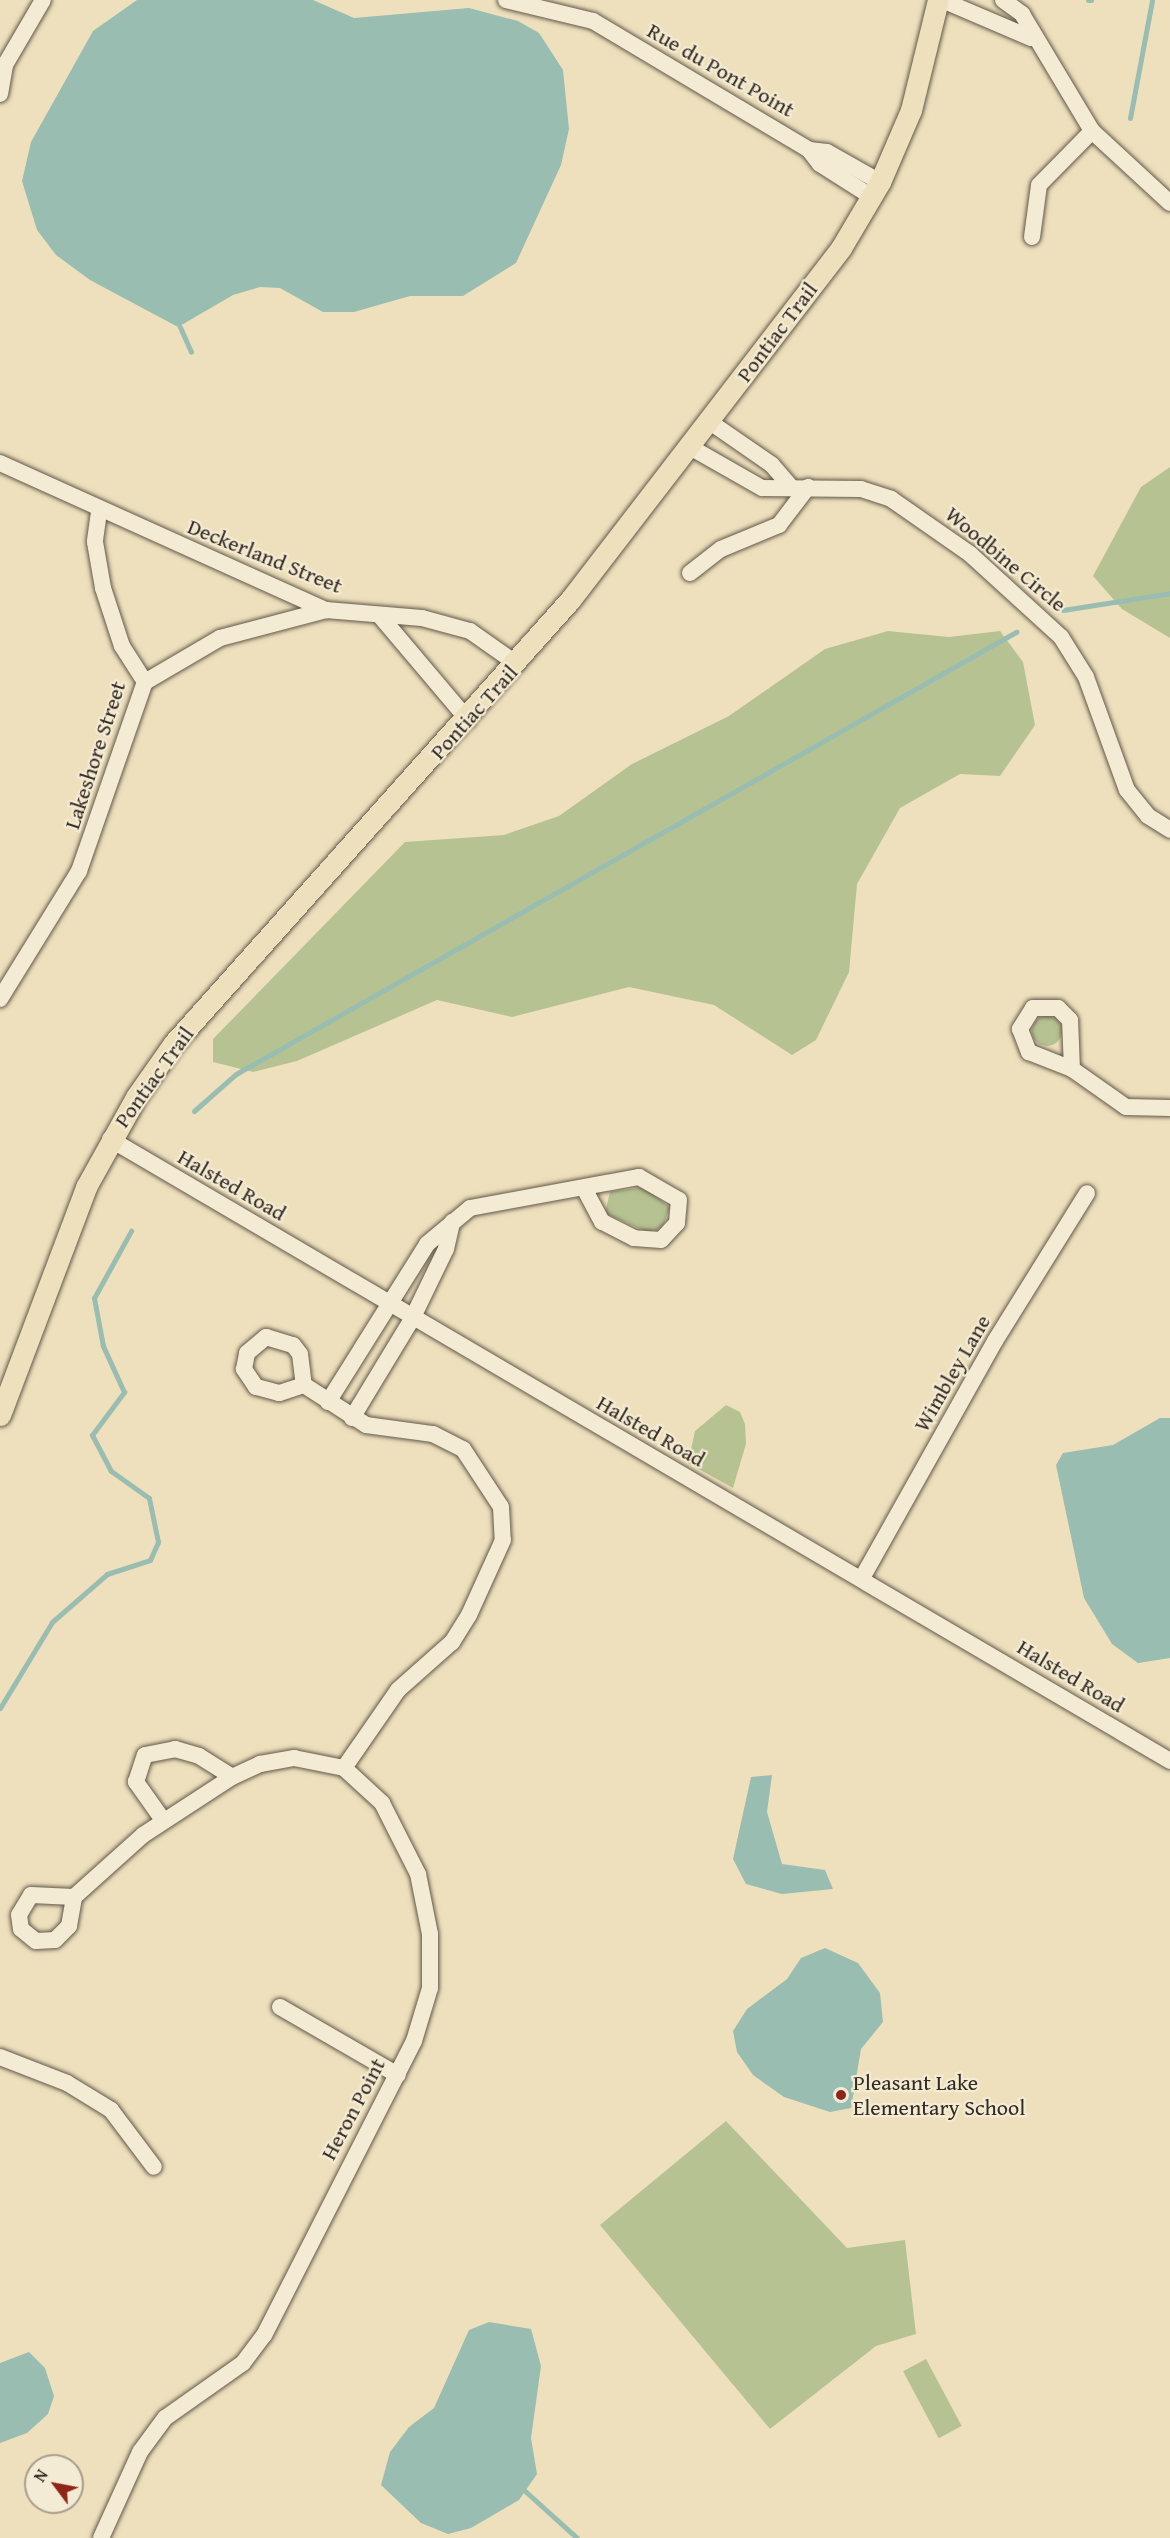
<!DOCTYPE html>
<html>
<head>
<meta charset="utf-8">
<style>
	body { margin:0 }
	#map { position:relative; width:1170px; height:2538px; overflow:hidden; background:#eee0bd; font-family:"Gentium Book Plus",serif }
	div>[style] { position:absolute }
	.green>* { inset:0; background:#b7c292; transform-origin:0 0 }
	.round { border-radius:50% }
	.water>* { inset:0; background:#99bdb0 }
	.stream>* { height:5px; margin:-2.5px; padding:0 2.5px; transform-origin:2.5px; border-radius:2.5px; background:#99bdb0 }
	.roads { filter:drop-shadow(0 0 2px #625849) drop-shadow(0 0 2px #625849) }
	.minor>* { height:16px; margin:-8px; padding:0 8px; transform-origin:8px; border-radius:8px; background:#f4ebd4 }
	.major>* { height:21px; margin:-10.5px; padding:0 10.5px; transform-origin:10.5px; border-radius:10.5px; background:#eee0bd }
	.dots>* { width:16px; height:16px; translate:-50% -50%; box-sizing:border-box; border:3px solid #f4ebd4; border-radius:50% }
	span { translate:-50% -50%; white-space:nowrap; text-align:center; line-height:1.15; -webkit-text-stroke:4.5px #f4ebd4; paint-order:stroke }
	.street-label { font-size:22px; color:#342a22 }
	.poi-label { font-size:22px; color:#342a22 }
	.left { translate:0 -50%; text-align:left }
	.north { position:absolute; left:24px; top:2454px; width:60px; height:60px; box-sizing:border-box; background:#f4ebd4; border:2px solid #a79e8d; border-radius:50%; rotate:302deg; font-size:16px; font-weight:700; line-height:24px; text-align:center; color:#342a22 }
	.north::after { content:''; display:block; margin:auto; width:21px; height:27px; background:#8f2418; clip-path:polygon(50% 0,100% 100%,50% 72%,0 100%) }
</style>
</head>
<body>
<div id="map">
	<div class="green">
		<div style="clip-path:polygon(1170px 467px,1170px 638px,1122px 609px,1093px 576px,1141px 487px)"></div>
		<div style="clip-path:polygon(888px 631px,949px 637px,1000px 631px,1023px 662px,1035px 725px,1000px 776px,960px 774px,900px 808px,857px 884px,849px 972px,816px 1040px,792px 1055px,714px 1005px,629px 987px,512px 1017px,437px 1000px,297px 1061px,253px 1072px,213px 1062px,213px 1039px,405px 842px,504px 835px,559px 816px,632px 764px,729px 716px,825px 649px)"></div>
		<div class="round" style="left:1032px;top:1016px;width:30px;height:30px"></div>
		<div style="clip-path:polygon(645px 1187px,670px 1208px,662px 1228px,647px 1232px,605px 1213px,610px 1192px)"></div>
		<div style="clip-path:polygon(726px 1405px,740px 1412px,745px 1424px,746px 1444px,733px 1488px,688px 1463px,695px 1431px)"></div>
		<div style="clip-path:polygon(726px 2121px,847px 2248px,905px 2240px,916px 2334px,876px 2346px,770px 2429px,600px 2225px)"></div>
		<div style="left:926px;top:2359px;width:76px;height:26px;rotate:62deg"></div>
	</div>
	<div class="water">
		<div style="clip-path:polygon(137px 0,313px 0,354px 18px,469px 8px,518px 21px,539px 33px,563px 70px,569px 129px,561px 165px,516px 263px,463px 296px,410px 296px,354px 312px,323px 312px,280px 288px,260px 287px,233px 295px,178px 327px,90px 280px,56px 255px,37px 230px,22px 181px,31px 142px,93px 31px)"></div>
		<div style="clip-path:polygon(1160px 1418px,1170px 1418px,1170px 1658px,1138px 1663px,1112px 1644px,1084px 1598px,1056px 1465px,1063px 1453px,1113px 1445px)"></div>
		<div style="clip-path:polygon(772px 1775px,767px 1812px,782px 1864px,825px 1870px,833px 1889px,782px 1894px,746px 1884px,733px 1859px,751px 1777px)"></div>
		<div style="clip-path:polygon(825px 1948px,858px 1963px,880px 1993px,883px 2022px,861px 2049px,851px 2108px,830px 2112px,784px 2097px,753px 2075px,737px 2052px,733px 2031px,747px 2009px,787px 1979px,801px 1958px)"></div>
		<div style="clip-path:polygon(489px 2322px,531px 2329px,541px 2366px,531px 2438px,537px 2474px,519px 2500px,471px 2528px,448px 2534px,421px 2523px,381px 2485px,390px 2452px,409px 2427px,434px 2408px,469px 2330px)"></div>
		<div style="clip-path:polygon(29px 2352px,45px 2368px,54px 2396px,48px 2414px,27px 2433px,0 2443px,0 2363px)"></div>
	</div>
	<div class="stream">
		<div style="left:1088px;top:0;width:3px"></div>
		<div style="left:1130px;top:118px;width:120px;rotate:-79.4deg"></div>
		<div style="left:180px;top:327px;width:27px;rotate:66deg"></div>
		<div style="left:1063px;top:610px;width:108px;rotate:-9deg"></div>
		<div style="left:194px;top:1111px;width:56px;rotate:-41.4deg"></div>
		<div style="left:236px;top:1074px;width:897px;rotate:-29.54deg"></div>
		<div style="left:0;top:1708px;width:100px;rotate:-58.8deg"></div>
		<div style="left:52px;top:1622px;width:73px;rotate:-41.1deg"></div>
		<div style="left:107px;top:1574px;width:45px;rotate:-18deg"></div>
		<div style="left:150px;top:1560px;width:20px;rotate:-66deg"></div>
		<div style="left:158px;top:1542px;width:45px;rotate:-101.6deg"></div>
		<div style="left:149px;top:1498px;width:47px;rotate:-144.6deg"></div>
		<div style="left:111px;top:1471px;width:41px;rotate:-117.8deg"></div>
		<div style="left:92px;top:1435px;width:54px;rotate:-53.3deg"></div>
		<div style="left:124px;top:1392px;width:51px;rotate:-114.5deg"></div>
		<div style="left:103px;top:1346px;width:49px;rotate:-100.6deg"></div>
		<div style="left:94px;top:1298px;width:77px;rotate:-61.1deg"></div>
		<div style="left:525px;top:2491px;width:70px;rotate:42.1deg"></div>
	</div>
	<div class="roads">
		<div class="minor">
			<div style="left:506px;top:0;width:89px;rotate:13.6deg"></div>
			<div style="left:593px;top:21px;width:252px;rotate:30.8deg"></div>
			<div style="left:942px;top:0;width:97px;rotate:23.1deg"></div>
			<div style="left:1003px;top:0;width:24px;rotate:36deg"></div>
			<div style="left:1022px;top:14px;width:136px;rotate:59.1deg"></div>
			<div style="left:1092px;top:131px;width:106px;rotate:42.7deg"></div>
			<div style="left:0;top:94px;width:29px;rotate:-80deg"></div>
			<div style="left:5px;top:65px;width:75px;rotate:-59.7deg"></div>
			<div style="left:872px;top:197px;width:62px;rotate:-147.6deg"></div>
			<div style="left:820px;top:164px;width:18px;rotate:-128deg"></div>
			<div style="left:809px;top:150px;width:18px;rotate:6deg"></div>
			<div style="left:827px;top:152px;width:61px;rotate:29.5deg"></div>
			<div style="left:1032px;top:237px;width:52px;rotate:-82.3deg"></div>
			<div style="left:1039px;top:185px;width:76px;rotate:-45.5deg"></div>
			<div style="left:710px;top:422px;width:75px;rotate:34.7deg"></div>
			<div style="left:772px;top:465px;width:28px;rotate:49deg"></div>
			<div style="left:690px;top:447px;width:83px;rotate:29.7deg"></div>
			<div style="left:762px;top:488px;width:99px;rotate:0.6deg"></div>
			<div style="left:861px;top:489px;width:32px;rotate:18deg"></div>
			<div style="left:891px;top:499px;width:96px;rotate:34.8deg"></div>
			<div style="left:970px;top:554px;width:123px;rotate:42.4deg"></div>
			<div style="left:1061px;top:637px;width:47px;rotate:58deg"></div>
			<div style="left:1086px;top:677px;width:120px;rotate:70.1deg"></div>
			<div style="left:1127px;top:790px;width:33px;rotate:51deg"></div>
			<div style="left:1148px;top:816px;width:26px;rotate:32deg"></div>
			<div style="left:0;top:463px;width:358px;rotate:24.3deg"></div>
			<div style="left:326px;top:610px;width:96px;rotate:4.8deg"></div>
			<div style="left:422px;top:618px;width:50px;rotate:15.2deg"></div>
			<div style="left:470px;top:631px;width:57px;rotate:35.1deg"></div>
			<div style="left:99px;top:512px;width:30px;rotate:98deg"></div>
			<div style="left:95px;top:542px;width:47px;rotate:80.1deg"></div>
			<div style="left:103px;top:588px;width:61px;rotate:71.9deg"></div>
			<div style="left:122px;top:646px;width:43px;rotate:57.4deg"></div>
			<div style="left:690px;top:573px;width:39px;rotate:-38deg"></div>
			<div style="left:721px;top:549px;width:63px;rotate:-22.5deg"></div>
			<div style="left:779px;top:525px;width:48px;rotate:-52.7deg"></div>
			<div style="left:381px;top:617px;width:135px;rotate:49.8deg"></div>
			<div style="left:0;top:999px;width:150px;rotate:-58.3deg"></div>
			<div style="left:79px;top:871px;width:200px;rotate:-70.8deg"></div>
			<div style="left:145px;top:682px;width:87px;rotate:-30.4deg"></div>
			<div style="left:220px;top:638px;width:110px;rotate:-14.8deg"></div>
			<div style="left:1072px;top:1069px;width:49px;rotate:-92.3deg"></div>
			<div style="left:1070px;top:1020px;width:17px;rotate:-135deg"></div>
			<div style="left:1058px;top:1008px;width:25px;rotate:180deg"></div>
			<div style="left:1033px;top:1008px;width:25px;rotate:122deg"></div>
			<div style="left:1020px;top:1029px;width:25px;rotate:69deg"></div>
			<div style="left:1029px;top:1052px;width:46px;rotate:21.6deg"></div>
			<div style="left:1072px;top:1069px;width:66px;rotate:35.1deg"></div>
			<div style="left:1126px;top:1107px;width:44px;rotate:1.3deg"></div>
			<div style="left:110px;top:1139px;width:1229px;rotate:30.4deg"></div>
			<div style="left:304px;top:1385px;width:26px;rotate:162deg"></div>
			<div style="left:279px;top:1393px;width:24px;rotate:-165deg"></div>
			<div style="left:256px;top:1387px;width:22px;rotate:-124deg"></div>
			<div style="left:244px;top:1369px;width:16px;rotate:-79deg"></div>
			<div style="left:247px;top:1353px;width:25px;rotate:-40deg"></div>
			<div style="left:266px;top:1337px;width:28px;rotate:17deg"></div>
			<div style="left:293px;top:1345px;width:11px;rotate:52deg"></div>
			<div style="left:300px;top:1354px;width:31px;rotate:83deg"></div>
			<div style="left:304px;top:1385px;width:74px;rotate:32.8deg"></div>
			<div style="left:366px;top:1425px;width:68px;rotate:7.7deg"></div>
			<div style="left:433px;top:1434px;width:34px;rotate:27deg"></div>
			<div style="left:463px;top:1449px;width:69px;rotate:56.8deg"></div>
			<div style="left:501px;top:1507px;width:33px;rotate:87deg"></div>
			<div style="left:503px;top:1540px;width:82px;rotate:114.4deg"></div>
			<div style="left:469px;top:1615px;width:32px;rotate:122deg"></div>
			<div style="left:452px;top:1642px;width:72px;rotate:138.4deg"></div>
			<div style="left:398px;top:1690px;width:95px;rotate:124.7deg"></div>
			<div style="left:328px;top:1402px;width:186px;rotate:-57.9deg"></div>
			<div style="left:427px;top:1244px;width:56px;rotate:-39.9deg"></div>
			<div style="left:470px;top:1208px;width:172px;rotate:-10.4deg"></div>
			<div style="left:639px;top:1177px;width:46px;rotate:29.9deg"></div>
			<div style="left:679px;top:1200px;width:23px;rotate:95deg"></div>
			<div style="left:677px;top:1223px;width:23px;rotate:133deg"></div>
			<div style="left:661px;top:1240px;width:27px;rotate:-176deg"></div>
			<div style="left:634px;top:1238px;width:36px;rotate:-153deg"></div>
			<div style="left:602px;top:1222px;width:36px;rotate:-118deg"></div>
			<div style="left:352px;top:1418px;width:116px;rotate:-58.8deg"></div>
			<div style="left:412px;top:1319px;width:78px;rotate:-64.1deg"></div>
			<div style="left:446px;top:1249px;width:28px;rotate:-77deg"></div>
			<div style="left:862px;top:1578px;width:272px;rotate:-60.7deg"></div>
			<div style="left:995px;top:1341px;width:174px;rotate:-58.1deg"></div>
			<div style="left:163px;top:1820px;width:47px;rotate:-125.4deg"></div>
			<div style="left:136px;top:1782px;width:28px;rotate:-72deg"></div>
			<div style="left:145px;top:1755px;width:31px;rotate:-11deg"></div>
			<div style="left:175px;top:1749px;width:25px;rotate:16deg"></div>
			<div style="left:199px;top:1756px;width:39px;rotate:32deg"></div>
			<div style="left:74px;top:1897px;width:43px;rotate:-177.3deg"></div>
			<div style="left:31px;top:1895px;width:23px;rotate:121deg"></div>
			<div style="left:19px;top:1915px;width:14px;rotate:82deg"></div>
			<div style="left:21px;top:1929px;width:19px;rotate:39deg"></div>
			<div style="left:36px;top:1941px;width:19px;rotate:-3deg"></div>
			<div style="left:55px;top:1940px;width:20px;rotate:-45deg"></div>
			<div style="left:69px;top:1926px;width:29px;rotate:-80deg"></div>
			<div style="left:74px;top:1897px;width:93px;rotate:-41.9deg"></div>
			<div style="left:143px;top:1835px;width:106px;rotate:-33.1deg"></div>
			<div style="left:232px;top:1777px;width:31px;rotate:-25deg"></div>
			<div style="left:260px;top:1764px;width:35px;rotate:-10deg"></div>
			<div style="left:294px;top:1758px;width:51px;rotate:11.3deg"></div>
			<div style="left:344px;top:1768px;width:52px;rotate:42.6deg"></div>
			<div style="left:382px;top:1803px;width:80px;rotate:63.1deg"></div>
			<div style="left:418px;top:1874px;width:61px;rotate:78.7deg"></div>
			<div style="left:430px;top:1934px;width:54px;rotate:90deg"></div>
			<div style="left:430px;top:1988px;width:55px;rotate:106.8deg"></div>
			<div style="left:414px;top:2041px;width:330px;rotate:117deg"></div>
			<div style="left:264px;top:2335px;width:35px;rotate:127deg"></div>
			<div style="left:243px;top:2363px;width:95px;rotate:144.8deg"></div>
			<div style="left:165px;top:2418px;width:42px;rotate:126.3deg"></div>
			<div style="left:140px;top:2452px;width:94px;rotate:114.4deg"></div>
			<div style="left:280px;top:2007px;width:136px;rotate:30deg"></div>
			<div style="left:0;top:2057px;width:72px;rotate:21.2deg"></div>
			<div style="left:67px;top:2083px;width:52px;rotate:31.5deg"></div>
			<div style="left:111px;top:2110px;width:71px;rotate:53deg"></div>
		</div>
		<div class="major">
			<div style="left:0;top:1415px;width:244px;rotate:-69.3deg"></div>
			<div style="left:86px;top:1187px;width:103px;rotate:-60.9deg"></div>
			<div style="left:136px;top:1097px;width:66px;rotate:-54.9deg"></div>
			<div style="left:174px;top:1043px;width:594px;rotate:-48.21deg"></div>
			<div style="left:570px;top:600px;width:444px;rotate:-52.4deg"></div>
			<div style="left:841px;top:248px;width:77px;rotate:-59.4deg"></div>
			<div style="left:880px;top:182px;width:78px;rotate:-66.7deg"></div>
			<div style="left:911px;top:110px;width:113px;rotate:-76.2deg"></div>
		</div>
	</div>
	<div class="dots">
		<div style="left:841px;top:2095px;background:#8f2418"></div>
	</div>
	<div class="street-label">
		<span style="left:721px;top:70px;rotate:30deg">Rue du Pont Point</span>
		<span style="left:777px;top:332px;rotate:-53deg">Pontiac Trail</span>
		<span style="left:265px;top:556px;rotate:22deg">Deckerland Street</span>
		<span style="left:1006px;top:559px;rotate:40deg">Woodbine Circle</span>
		<span style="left:474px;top:712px;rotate:-48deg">Pontiac Trail</span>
		<span style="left:95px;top:755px;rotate:-72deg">Lakeshore Street</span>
		<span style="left:154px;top:1077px;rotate:-54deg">Pontiac Trail</span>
		<span style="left:232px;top:1185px;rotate:30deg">Halsted Road</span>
		<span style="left:952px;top:1373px;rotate:-60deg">Wimbley Lane</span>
		<span style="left:651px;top:1431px;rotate:30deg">Halsted Road</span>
		<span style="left:1071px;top:1676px;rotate:31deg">Halsted Road</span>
		<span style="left:353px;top:2109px;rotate:-62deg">Heron Point</span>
	</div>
	<div class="poi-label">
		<span class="left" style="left:853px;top:2095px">Pleasant Lake<br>Elementary School</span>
	</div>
	<div class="north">N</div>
</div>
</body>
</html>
